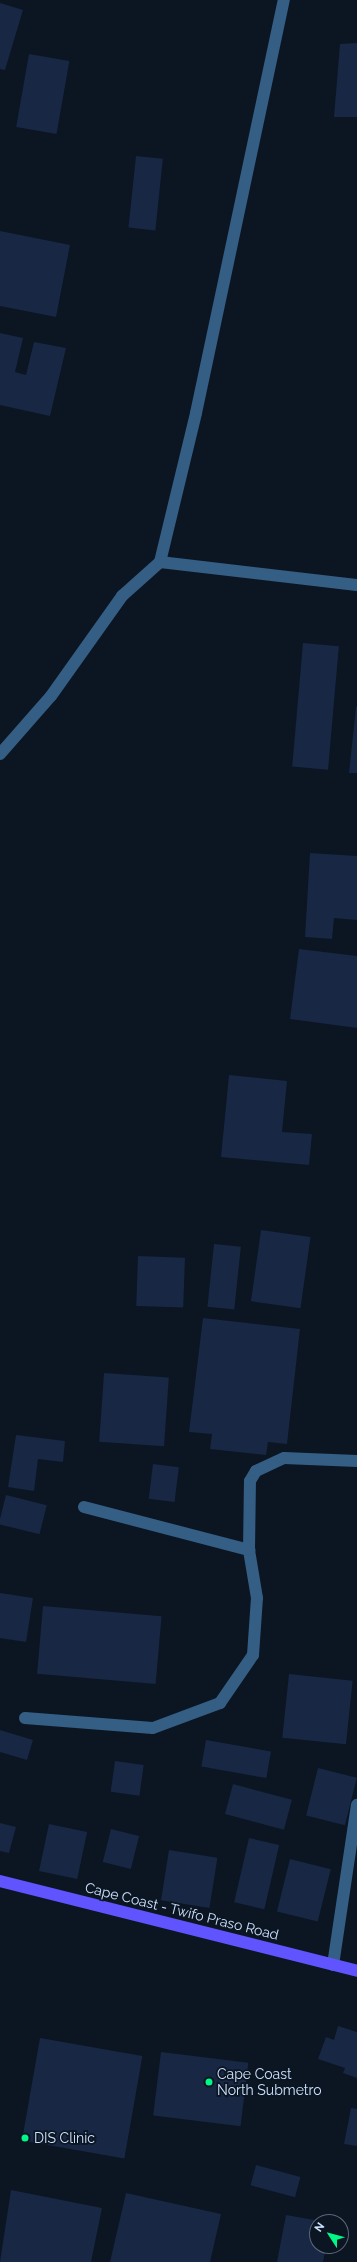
<!DOCTYPE html>
<html>
<head>
<meta charset="utf-8">
<style>
	body { margin:0 }
	#map { position:relative; width:357px; height:2262px; overflow:hidden; background:#0c1522; font-family:Raleway,sans-serif }
	div>[style] { position:absolute }
	.building>* { inset:0; background:#172744; transform-origin:0 0 }
	.minor>* { height:12px; margin:-6px; padding:0 6px; transform-origin:6px; border-radius:6px; background:#345e84 }
	.major>* { height:12px; margin:-6px; padding:0 6px; transform-origin:6px; border-radius:6px; background:#6054ff }
	.dots>* { width:11px; height:11px; translate:-50% -50%; box-sizing:border-box; border:2px solid #0c1522; border-radius:50% }
	span { translate:-50% -50%; white-space:nowrap; text-align:center; line-height:1.15; -webkit-text-stroke:3.5px #0c1522; paint-order:stroke }
	.street-label { font-size:14px; color:#cde3ff }
	.poi-label { font-size:14px; color:#cde3ff }
	.left { translate:0 -50%; text-align:left }
	.north { position:absolute; left:309px; top:2214px; width:40px; height:40px; box-sizing:border-box; background:#0c1522; border:1px solid #59677a; border-radius:50%; rotate:306deg; font-size:11px; font-weight:700; line-height:16px; text-align:center; color:#cde3ff }
	.north::after { content:''; display:block; margin:auto; width:14px; height:18px; background:#00f887; clip-path:polygon(50% 0,100% 100%,50% 72%,0 100%) }
</style>
</head>
<body>
<div id="map">
	<div class="building">
		<div style="clip-path:polygon(0 3px,23px 10px,5px 70px,0 69px)"></div>
		<div style="clip-path:polygon(357px 43px,357px 117px,334px 117px,340px 44px)"></div>
		<div style="left:29px;top:54px;width:41px;height:74px;rotate:10deg"></div>
		<div style="left:136px;top:156px;width:27px;height:72px;rotate:6deg"></div>
		<div style="clip-path:polygon(0 231px,70px 245px,56px 317px,0 306px)"></div>
		<div style="clip-path:polygon(0 333px,23px 338px,15px 372px,26px 375px,34px 342px,66px 348px,50px 416px,0 405px)"></div>
		<div style="left:303px;top:643px;width:36px;height:124px;rotate:5deg"></div>
		<div style="clip-path:polygon(356px 707px,357px 707px,357px 773px,349px 773px)"></div>
		<div style="clip-path:polygon(310px 853px,357px 856px,357px 920px,334px 918px,332px 939px,305px 937px)"></div>
		<div style="clip-path:polygon(299px 949px,357px 956px,357px 1028px,290px 1019px)"></div>
		<div style="clip-path:polygon(229px 1075px,287px 1081px,282px 1132px,312px 1134px,309px 1165px,221px 1157px)"></div>
		<div style="left:261px;top:1230px;width:50px;height:72px;rotate:8deg"></div>
		<div style="left:214px;top:1244px;width:27px;height:63px;rotate:6deg"></div>
		<div style="left:138px;top:1256px;width:47px;height:50px;rotate:2deg"></div>
		<div style="clip-path:polygon(203px 1318px,300px 1329px,287px 1444px,268px 1442px,266px 1455px,210px 1449px,212px 1434px,189px 1432px)"></div>
		<div style="left:104px;top:1373px;width:65px;height:69px;rotate:4deg"></div>
		<div style="clip-path:polygon(16px 1435px,65px 1441px,63px 1462px,38px 1459px,34px 1491px,8px 1487px)"></div>
		<div style="left:153px;top:1464px;width:26px;height:35px;rotate:7deg"></div>
		<div style="left:6px;top:1495px;width:42px;height:30px;rotate:14deg"></div>
		<div style="clip-path:polygon(0 1593px,33px 1598px,26px 1642px,0 1638px)"></div>
		<div style="left:43px;top:1606px;width:119px;height:68px;rotate:5deg"></div>
		<div style="left:289px;top:1674px;width:64px;height:64px;rotate:6deg"></div>
		<div style="clip-path:polygon(0 1730px,33px 1740px,27px 1760px,0 1752px)"></div>
		<div style="left:206px;top:1740px;width:66px;height:27px;rotate:10deg"></div>
		<div style="left:115px;top:1761px;width:29px;height:31px;rotate:8deg"></div>
		<div style="left:318px;top:1768px;width:40px;height:49px;rotate:14deg"></div>
		<div style="left:233px;top:1784px;width:61px;height:31px;rotate:15deg"></div>
		<div style="clip-path:polygon(0 1823px,16px 1827px,9px 1853px,0 1851px)"></div>
		<div style="left:49px;top:1824px;width:39px;height:48px;rotate:12deg"></div>
		<div style="left:111px;top:1829px;width:29px;height:34px;rotate:14deg"></div>
		<div style="left:249px;top:1838px;width:31px;height:66px;rotate:13deg"></div>
		<div style="left:169px;top:1850px;width:49px;height:51px;rotate:9deg"></div>
		<div style="left:290px;top:1859px;width:42px;height:54px;rotate:14deg"></div>
		<div style="clip-path:polygon(338px 2026px,357px 2032px,357px 2078px,343px 2073px,345px 2068px,318px 2059px,326px 2037px,334px 2040px)"></div>
		<div style="left:40px;top:2038px;width:104px;height:104px;rotate:10deg"></div>
		<div style="left:161px;top:2052px;width:88px;height:64px;rotate:7deg"></div>
		<div style="clip-path:polygon(351px 2108px,357px 2109px,357px 2146px,344px 2144px)"></div>
		<div style="left:256px;top:2165px;width:46px;height:21px;rotate:15deg"></div>
		<div style="clip-path:polygon(11px 2190px,102px 2208px,91px 2262px,0 2262px)"></div>
		<div style="clip-path:polygon(126px 2193px,221px 2214px,210px 2262px,110px 2262px)"></div>
		<div style="clip-path:polygon(286px 2215px,320px 2221px,317px 2222px,317px 2246px,326px 2246px,323px 2262px,277px 2262px)"></div>
	</div>
	<div class="minor">
		<div style="left:160px;top:562px;width:153px;rotate:-76.4deg"></div>
		<div style="left:196px;top:413px;width:422px;rotate:-78deg"></div>
		<div style="left:0;top:754px;width:77px;rotate:-48.7deg"></div>
		<div style="left:51px;top:696px;width:123px;rotate:-54.6deg"></div>
		<div style="left:122px;top:596px;width:51px;rotate:-41.8deg"></div>
		<div style="left:160px;top:562px;width:198px;rotate:6.7deg"></div>
		<div style="left:84px;top:1507px;width:171px;rotate:14.6deg"></div>
		<div style="left:25px;top:1718px;width:128px;rotate:4.5deg"></div>
		<div style="left:153px;top:1728px;width:72px;rotate:-20.5deg"></div>
		<div style="left:220px;top:1703px;width:58px;rotate:-55.5deg"></div>
		<div style="left:253px;top:1655px;width:57px;rotate:-86deg"></div>
		<div style="left:257px;top:1598px;width:49px;rotate:-99.5deg"></div>
		<div style="left:249px;top:1550px;width:69px;rotate:-89.2deg"></div>
		<div style="left:250px;top:1481px;width:12px;rotate:-59deg"></div>
		<div style="left:256px;top:1471px;width:31px;rotate:-25deg"></div>
		<div style="left:284px;top:1458px;width:73px;rotate:2.4deg"></div>
		<div style="left:333px;top:1965px;width:162px;rotate:-81.5deg"></div>
	</div>
	<div class="major">
		<div style="left:0;top:1881px;width:368px;rotate:14.1deg"></div>
	</div>
	<div class="dots">
		<div style="left:209px;top:2082px;background:#00f887"></div>
		<div style="left:25px;top:2138px;background:#00f887"></div>
	</div>
	<div class="street-label">
		<span style="left:182px;top:1911px;rotate:14deg">Cape Coast - Twifo Praso Road</span>
	</div>
	<div class="poi-label">
		<span class="left" style="left:217px;top:2082px">Cape Coast<br>North Submetro</span>
		<span class="left" style="left:34px;top:2138px">DIS Clinic</span>
	</div>
	<div class="north">N</div>
</div>
</body>
</html>
